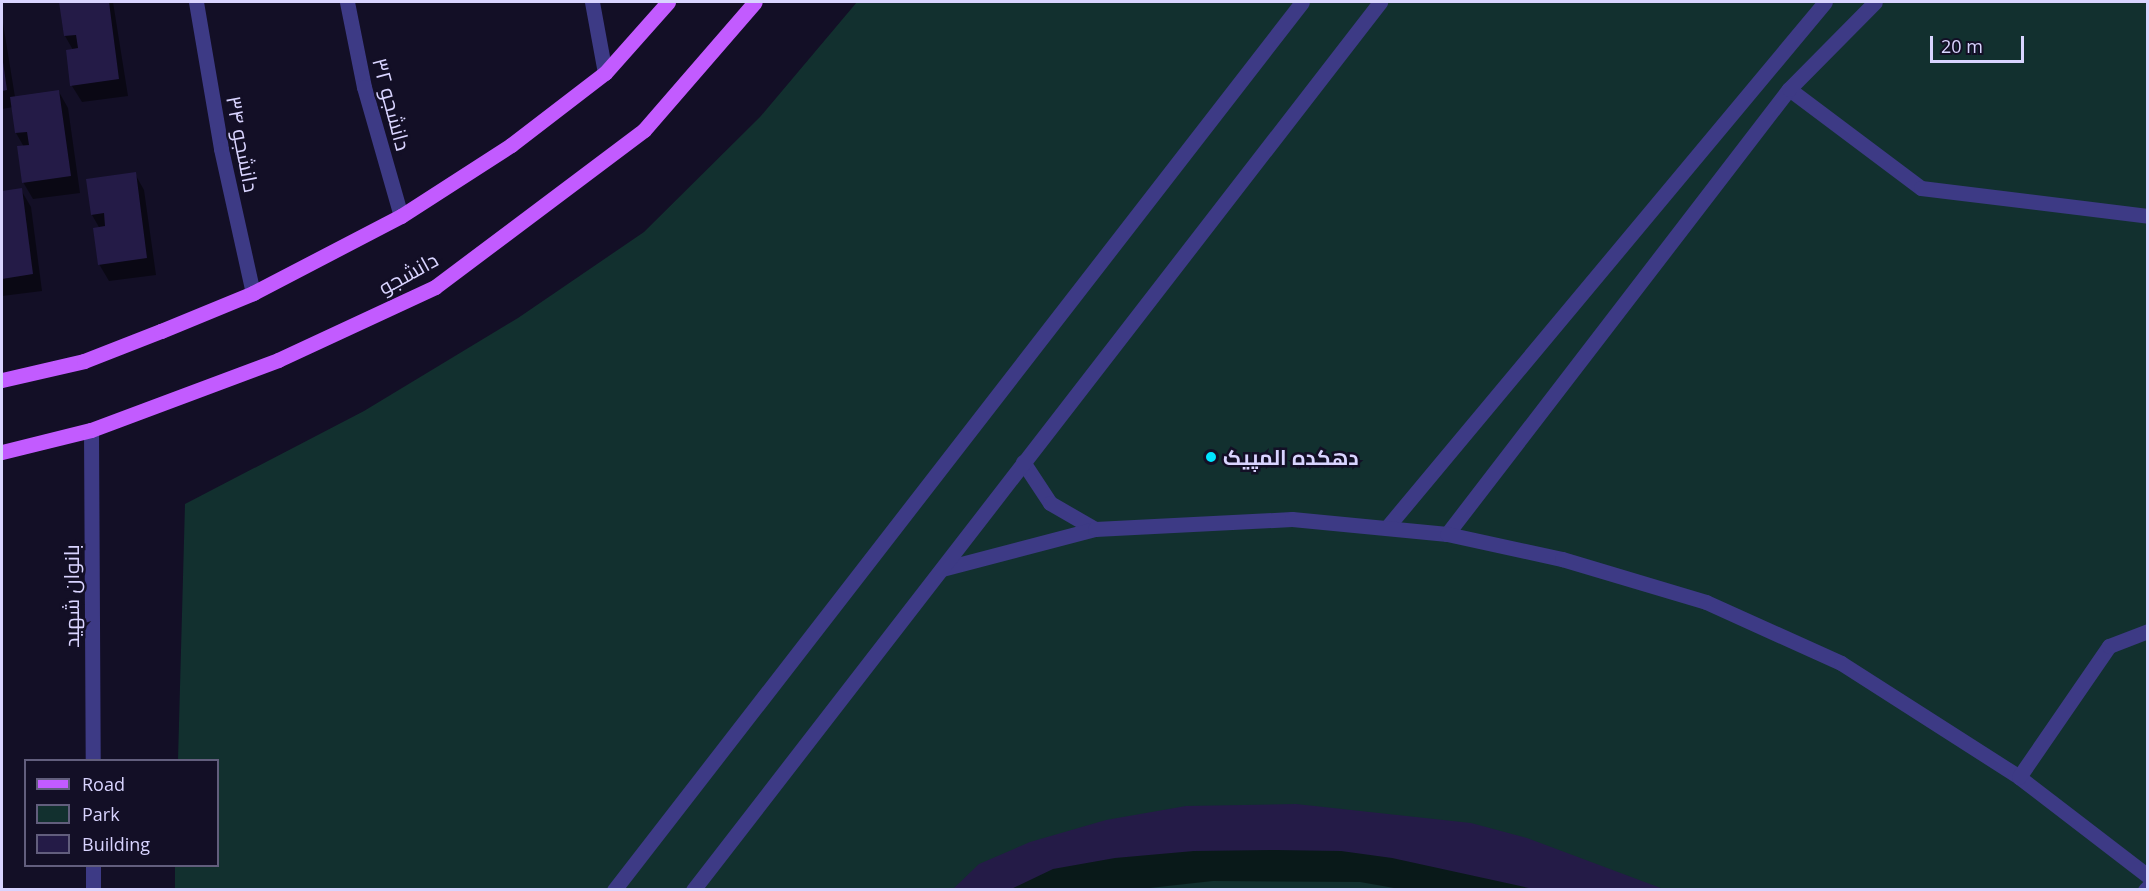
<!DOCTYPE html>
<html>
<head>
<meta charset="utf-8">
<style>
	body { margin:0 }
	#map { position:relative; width:2149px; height:891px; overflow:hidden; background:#130f26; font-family:"Open Sans",Cairo,sans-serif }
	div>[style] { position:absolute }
	.green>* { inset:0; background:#12302f }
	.shadow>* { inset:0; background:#0007 }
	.building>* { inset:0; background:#241b47 }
	.minor>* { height:15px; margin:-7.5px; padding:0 7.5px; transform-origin:7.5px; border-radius:7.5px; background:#3d3a85 }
	.major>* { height:15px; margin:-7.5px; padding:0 7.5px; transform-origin:7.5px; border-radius:7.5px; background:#c25bff }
	.dots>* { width:16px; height:16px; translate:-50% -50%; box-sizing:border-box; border:3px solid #130f26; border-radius:50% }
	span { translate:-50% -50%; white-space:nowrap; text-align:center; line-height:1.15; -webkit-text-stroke:5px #130f26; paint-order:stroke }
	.street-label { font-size:21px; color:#d9d4ff }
	.poi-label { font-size:21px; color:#d9d4ff; font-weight:700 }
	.left { translate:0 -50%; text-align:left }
	.frame { position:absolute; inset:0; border:3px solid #d9d4ff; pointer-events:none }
	.legend { position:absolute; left:24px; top:759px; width:195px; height:108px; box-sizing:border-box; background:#130f26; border:2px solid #625e7d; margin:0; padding:8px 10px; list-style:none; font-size:18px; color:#d9d4ff }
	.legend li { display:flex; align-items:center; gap:12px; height:30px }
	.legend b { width:30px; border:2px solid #625e7d }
	.scale { position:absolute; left:1930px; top:36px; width:94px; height:27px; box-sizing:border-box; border:3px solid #d9d4ff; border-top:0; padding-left:8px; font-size:18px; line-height:21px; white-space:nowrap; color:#d9d4ff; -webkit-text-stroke:4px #130f26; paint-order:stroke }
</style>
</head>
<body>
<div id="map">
	<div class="green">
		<div style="clip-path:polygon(857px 2px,2147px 2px,2147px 889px,175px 890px,175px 866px,218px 866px,218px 760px,178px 760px,185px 504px,364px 411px,518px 318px,644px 232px,760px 117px)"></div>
	</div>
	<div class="shadow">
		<div style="clip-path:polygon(60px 2px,113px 2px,128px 96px,82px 102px,72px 86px,73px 50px,65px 36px)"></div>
		<div style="clip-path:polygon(2px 17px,15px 97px,59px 92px,68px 108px,80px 193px,33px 199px,23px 182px,24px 147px,16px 133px,13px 107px,2px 109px)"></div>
		<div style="clip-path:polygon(135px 174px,144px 190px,156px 275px,109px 281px,99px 264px,100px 229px,92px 215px)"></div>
		<div style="clip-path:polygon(21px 190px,31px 207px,42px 291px,2px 296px,2px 193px)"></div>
		<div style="clip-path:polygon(1527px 840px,1663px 890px,1405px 890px,1360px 882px,1213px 881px,1132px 890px,954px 890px,1030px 844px)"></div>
	</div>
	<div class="building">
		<div style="clip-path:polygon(59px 2px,109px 2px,119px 79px,70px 86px,66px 50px,78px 48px,76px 35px,64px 36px)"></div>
		<div style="clip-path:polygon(2px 55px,7px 90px,2px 91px)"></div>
		<div style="clip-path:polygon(59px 90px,71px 176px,22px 183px,17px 146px,29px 145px,27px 132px,15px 133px,10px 97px)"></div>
		<div style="clip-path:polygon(136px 172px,147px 258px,98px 265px,93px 228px,105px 226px,104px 213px,91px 215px,86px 179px)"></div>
		<div style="clip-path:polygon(22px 188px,33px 274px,2px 279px,2px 191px)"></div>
		<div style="clip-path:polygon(1296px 804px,1471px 823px,1527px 838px,1666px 890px,1538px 890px,1392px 858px,1341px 851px,1275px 850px,1194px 851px,1115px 858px,1053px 869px,1009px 890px,952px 890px,979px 864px,1030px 842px,1106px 820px,1186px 806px)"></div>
	</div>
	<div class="minor">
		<div style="left:196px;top:2px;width:149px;rotate:80.3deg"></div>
		<div style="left:221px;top:149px;width:148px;rotate:77.5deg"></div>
		<div style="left:347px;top:2px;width:87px;rotate:78.7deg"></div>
		<div style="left:364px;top:87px;width:134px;rotate:74deg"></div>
		<div style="left:592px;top:2px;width:72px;rotate:79.6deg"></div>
		<div style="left:1789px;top:89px;width:165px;rotate:36.9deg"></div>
		<div style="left:1921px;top:188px;width:229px;rotate:7deg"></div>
		<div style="left:91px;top:430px;width:330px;rotate:89.7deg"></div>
		<div style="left:1023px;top:462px;width:49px;rotate:56.6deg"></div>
		<div style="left:1050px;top:503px;width:52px;rotate:30deg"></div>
		<div style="left:1388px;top:526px;width:682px;rotate:-50.17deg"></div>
		<div style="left:1447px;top:534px;width:561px;rotate:-52.46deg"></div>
		<div style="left:1789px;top:89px;width:122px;rotate:-45.3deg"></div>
		<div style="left:942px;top:569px;width:158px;rotate:-14.7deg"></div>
		<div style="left:1095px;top:529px;width:197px;rotate:-2.9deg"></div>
		<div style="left:1292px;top:519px;width:156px;rotate:5.5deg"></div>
		<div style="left:1447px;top:534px;width:118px;rotate:12.3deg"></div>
		<div style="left:1562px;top:559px;width:150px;rotate:16.6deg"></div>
		<div style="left:1706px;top:602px;width:148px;rotate:24.3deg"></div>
		<div style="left:1841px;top:663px;width:211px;rotate:32.6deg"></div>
		<div style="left:2019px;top:777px;width:163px;rotate:37.5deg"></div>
		<div style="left:2019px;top:777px;width:159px;rotate:-55.5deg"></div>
		<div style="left:2109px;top:646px;width:42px;rotate:-21deg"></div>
		<div style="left:93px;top:866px;width:24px;rotate:90deg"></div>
		<div style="left:614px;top:890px;width:1123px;rotate:-52.23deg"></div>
		<div style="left:693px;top:890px;width:1123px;rotate:-52.27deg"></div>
		<div style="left:2145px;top:890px;width:4px;rotate:-45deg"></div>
	</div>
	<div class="major">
		<div style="left:2px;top:380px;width:84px;rotate:-13deg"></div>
		<div style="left:84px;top:361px;width:83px;rotate:-21.3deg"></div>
		<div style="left:161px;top:331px;width:100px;rotate:-22.4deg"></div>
		<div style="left:253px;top:293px;width:167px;rotate:-27.5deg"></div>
		<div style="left:401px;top:216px;width:131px;rotate:-32.8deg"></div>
		<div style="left:511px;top:145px;width:118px;rotate:-37.5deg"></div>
		<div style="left:605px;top:73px;width:95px;rotate:-48.4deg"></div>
		<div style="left:2px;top:452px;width:92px;rotate:-13.9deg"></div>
		<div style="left:91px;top:430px;width:200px;rotate:-20.5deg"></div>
		<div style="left:278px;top:360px;width:173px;rotate:-24.9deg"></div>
		<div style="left:435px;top:287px;width:261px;rotate:-36.9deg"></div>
		<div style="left:644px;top:130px;width:169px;rotate:-49.1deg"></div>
	</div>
	<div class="dots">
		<div style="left:1211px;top:457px;background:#00e5ff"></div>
	</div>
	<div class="street-label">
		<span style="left:392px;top:104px;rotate:75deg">دانشجو ۳۲</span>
		<span style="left:243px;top:144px;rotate:79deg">دانشجو ۳۴</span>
		<span style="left:408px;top:273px;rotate:-29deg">دانشجو</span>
		<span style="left:71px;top:596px;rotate:-90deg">بانوان شهید</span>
	</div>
	<div class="poi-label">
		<span class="left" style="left:1223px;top:457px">دهکده المپیک</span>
	</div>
	<div class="frame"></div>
	<ul class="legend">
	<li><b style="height:8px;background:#c25bff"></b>Road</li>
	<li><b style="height:16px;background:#12302f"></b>Park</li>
	<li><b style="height:16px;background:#241b47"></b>Building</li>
	</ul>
	<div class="scale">20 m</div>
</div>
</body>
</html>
